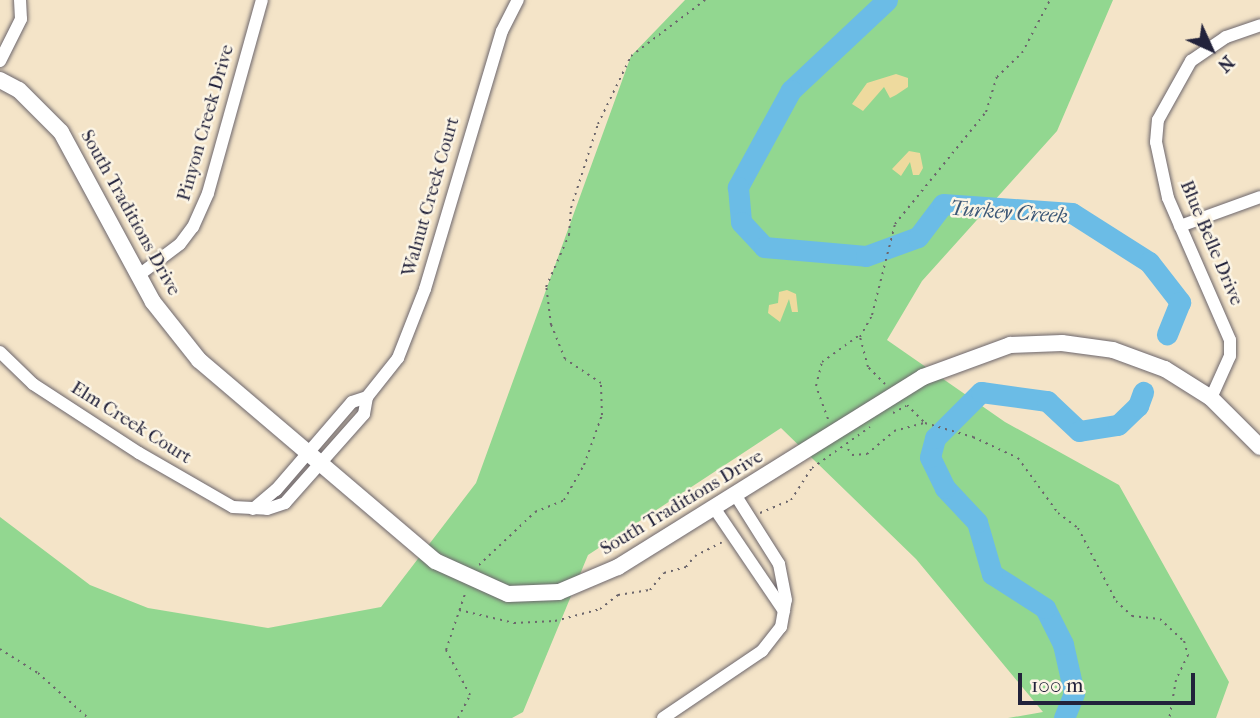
<!DOCTYPE html>
<html>
<head>
<meta charset="utf-8">
<style>
	body { margin:0 }
	#map { position:relative; width:1260px; height:718px; overflow:hidden; background:#f4e4c8; font-family:"IM FELL French Canon",serif }
	div>[style] { position:absolute }
	.green>* { inset:0; background:#92d790 }
	.sand>* { inset:0; background:#eeda9e }
	.river>* { height:21px; margin:-10.5px; padding:0 10.5px; transform-origin:10.5px; border-radius:10.5px; background:#6bbce6 }
	.path>* { height:2px; margin-top:-1px; transform-origin:0; background:repeating-linear-gradient(90deg,#6c666c 0 2px,transparent 0 7px) }
	.roads { filter:drop-shadow(0 0 2px #6c666c) drop-shadow(0 0 2px #6c666c) }
	.minor>* { height:12px; margin:-6px; padding:0 6px; transform-origin:6px; border-radius:6px; background:#fff }
	.tertiary>* { height:16px; margin:-8px; padding:0 8px; transform-origin:8px; border-radius:8px; background:#fff }
	span { translate:-50% -50%; white-space:nowrap; text-align:center; line-height:1.15; -webkit-text-stroke:5px #fcf5e5; paint-order:stroke }
	.street-label { font-size:19px; color:#22223b }
	.water-label { font-size:21px; color:#3c5877; font-style:italic }
	.north { position:absolute; left:1176px; top:14px; width:70px; height:70px; -webkit-text-stroke:5px #fcf5e5; paint-order:stroke; rotate:135deg; font-size:19px; font-weight:700; line-height:28px; text-align:center; color:#22223b }
	.north::after { content:''; display:block; margin:auto; width:24px; height:32px; background:#22223b; clip-path:polygon(50% 0,100% 100%,50% 72%,0 100%) }
	.scale { position:absolute; left:1018px; top:673px; width:177px; height:32px; box-sizing:border-box; border:4px solid #22223b; border-top:0; padding-left:9px; font-size:21px; line-height:24px; white-space:nowrap; color:#22223b; -webkit-text-stroke:5px #fcf5e5; paint-order:stroke }
</style>
</head>
<body>
<div id="map">
	<div class="green">
		<div style="clip-path:polygon(685px 0,1113px 0,1057px 131px,922px 281px,887px 340px,1005px 422px,1119px 485px,1229px 682px,1216px 718px,1008px 718px,1043px 712px,916px 559px,781px 428px,588px 555px,523px 712px,512px 718px,0 718px,0 517px,90px 585px,148px 608px,268px 628px,381px 607px,476px 483px,631px 56px)"></div>
	</div>
	<div class="sand">
		<div style="clip-path:polygon(896px 74px,908px 78px,908px 87px,896px 95px,890px 98px,884px 87px,863px 111px,852px 104px,867px 83px)"></div>
		<div style="clip-path:polygon(909px 151px,920px 153px,923px 168px,919px 175px,913px 175px,910px 162px,901px 176px,892px 169px)"></div>
		<div style="clip-path:polygon(787px 290px,796px 294px,798px 312px,792px 312px,789px 299px,780px 322px,768px 313px,769px 305px,778px 303px,779px 292px)"></div>
	</div>
	<div class="river">
		<div style="left:887px;top:0;width:132px;rotate:136.8deg"></div>
		<div style="left:791px;top:90px;width:111px;rotate:118.7deg"></div>
		<div style="left:738px;top:187px;width:35px;rotate:85deg"></div>
		<div style="left:741px;top:222px;width:34px;rotate:47deg"></div>
		<div style="left:764px;top:247px;width:102px;rotate:5deg"></div>
		<div style="left:866px;top:256px;width:55px;rotate:-20.1deg"></div>
		<div style="left:918px;top:237px;width:41px;rotate:-52.9deg"></div>
		<div style="left:943px;top:204px;width:129px;rotate:4deg"></div>
		<div style="left:1072px;top:213px;width:91px;rotate:32.5deg"></div>
		<div style="left:1149px;top:262px;width:51px;rotate:52.2deg"></div>
		<div style="left:1180px;top:302px;width:35px;rotate:112deg"></div>
		<div style="left:1064px;top:718px;width:27px;rotate:-68deg"></div>
		<div style="left:1074px;top:693px;width:50px;rotate:-102.7deg"></div>
		<div style="left:1063px;top:644px;width:40px;rotate:-116.6deg"></div>
		<div style="left:1045px;top:608px;width:63px;rotate:-147.3deg"></div>
		<div style="left:992px;top:574px;width:54px;rotate:-106.1deg"></div>
		<div style="left:977px;top:522px;width:47px;rotate:-133.3deg"></div>
		<div style="left:945px;top:488px;width:34px;rotate:-116deg"></div>
		<div style="left:930px;top:457px;width:20px;rotate:-75deg"></div>
		<div style="left:935px;top:438px;width:65px;rotate:-45deg"></div>
		<div style="left:981px;top:392px;width:67px;rotate:7.8deg"></div>
		<div style="left:1047px;top:401px;width:44px;rotate:43.2deg"></div>
		<div style="left:1079px;top:431px;width:39px;rotate:-9deg"></div>
		<div style="left:1118px;top:425px;width:28px;rotate:-44deg"></div>
		<div style="left:1138px;top:406px;width:15px;rotate:-70deg"></div>
	</div>
	<div class="path">
		<div style="left:885px;top:384px;width:24px;rotate:-135deg"></div>
		<div style="left:868px;top:367px;width:31px;rotate:-105deg"></div>
		<div style="left:860px;top:337px;width:25px;rotate:-61deg"></div>
		<div style="left:872px;top:315px;width:94px;rotate:-75.8deg"></div>
		<div style="left:895px;top:224px;width:144px;rotate:-50.9deg"></div>
		<div style="left:986px;top:112px;width:37px;rotate:-73deg"></div>
		<div style="left:997px;top:77px;width:35px;rotate:-44deg"></div>
		<div style="left:1022px;top:53px;width:60px;rotate:-62.2deg"></div>
		<div style="left:907px;top:405px;width:25px;rotate:45deg"></div>
		<div style="left:925px;top:423px;width:50px;rotate:16.3deg"></div>
		<div style="left:973px;top:437px;width:50px;rotate:25deg"></div>
		<div style="left:1018px;top:458px;width:68px;rotate:54deg"></div>
		<div style="left:1058px;top:513px;width:25px;rotate:37deg"></div>
		<div style="left:1078px;top:528px;width:82px;rotate:62.5deg"></div>
		<div style="left:1116px;top:601px;width:22px;rotate:43deg"></div>
		<div style="left:1132px;top:616px;width:28px;rotate:6deg"></div>
		<div style="left:1160px;top:619px;width:33px;rotate:43deg"></div>
		<div style="left:1184px;top:641px;width:15px;rotate:74deg"></div>
		<div style="left:1188px;top:655px;width:28px;rotate:116deg"></div>
		<div style="left:1176px;top:680px;width:39px;rotate:100deg"></div>
		<div style="left:893px;top:413px;width:15px;rotate:-28deg"></div>
		<div style="left:828px;top:419px;width:35px;rotate:-110deg"></div>
		<div style="left:816px;top:386px;width:25px;rotate:-76deg"></div>
		<div style="left:822px;top:362px;width:48px;rotate:-35.7deg"></div>
		<div style="left:848px;top:449px;width:7px;rotate:56deg"></div>
		<div style="left:852px;top:455px;width:15px;rotate:-4deg"></div>
		<div style="left:867px;top:454px;width:35px;rotate:-40deg"></div>
		<div style="left:894px;top:431px;width:31px;rotate:-15deg"></div>
		<div style="left:760px;top:513px;width:34px;rotate:-23deg"></div>
		<div style="left:791px;top:500px;width:38px;rotate:-57deg"></div>
		<div style="left:812px;top:468px;width:71px;rotate:-35.3deg"></div>
		<div style="left:479px;top:565px;width:77px;rotate:-43.4deg"></div>
		<div style="left:535px;top:512px;width:31px;rotate:-22deg"></div>
		<div style="left:564px;top:500px;width:40px;rotate:-60.3deg"></div>
		<div style="left:584px;top:465px;width:53px;rotate:-70.2deg"></div>
		<div style="left:602px;top:415px;width:32px;rotate:-92deg"></div>
		<div style="left:601px;top:383px;width:43px;rotate:-146.3deg"></div>
		<div style="left:565px;top:359px;width:37px;rotate:-112deg"></div>
		<div style="left:551px;top:325px;width:38px;rotate:-97deg"></div>
		<div style="left:546px;top:287px;width:57px;rotate:-66.1deg"></div>
		<div style="left:569px;top:235px;width:27px;rotate:-86deg"></div>
		<div style="left:571px;top:208px;width:88px;rotate:-72.2deg"></div>
		<div style="left:598px;top:124px;width:76px;rotate:-64.1deg"></div>
		<div style="left:631px;top:56px;width:93px;rotate:-37.1deg"></div>
		<div style="left:459px;top:610px;width:57px;rotate:13.3deg"></div>
		<div style="left:514px;top:623px;width:41px;rotate:-2.8deg"></div>
		<div style="left:555px;top:621px;width:47px;rotate:-14.9deg"></div>
		<div style="left:600px;top:609px;width:23px;rotate:-38deg"></div>
		<div style="left:618px;top:595px;width:32px;rotate:-9deg"></div>
		<div style="left:650px;top:590px;width:22px;rotate:-51deg"></div>
		<div style="left:664px;top:573px;width:23px;rotate:-15deg"></div>
		<div style="left:686px;top:567px;width:14px;rotate:-51deg"></div>
		<div style="left:695px;top:556px;width:30px;rotate:-27deg"></div>
		<div style="left:0;top:649px;width:45px;rotate:32.3deg"></div>
		<div style="left:38px;top:673px;width:67px;rotate:42deg"></div>
		<div style="left:458px;top:718px;width:26px;rotate:-62deg"></div>
		<div style="left:470px;top:695px;width:51px;rotate:-118.1deg"></div>
		<div style="left:446px;top:650px;width:62px;rotate:-71.3deg"></div>
	</div>
	<div class="roads">
		<div class="minor">
			<div style="left:0;top:61px;width:47px;rotate:-63.4deg"></div>
			<div style="left:21px;top:19px;width:19px;rotate:-93deg"></div>
			<div style="left:1180px;top:226px;width:85px;rotate:-19.9deg"></div>
			<div style="left:139px;top:275px;width:51px;rotate:-37.1deg"></div>
			<div style="left:180px;top:244px;width:21px;rotate:-53deg"></div>
			<div style="left:193px;top:227px;width:37px;rotate:-66deg"></div>
			<div style="left:208px;top:193px;width:200px;rotate:-74.4deg"></div>
			<div style="left:0;top:352px;width:46px;rotate:44.1deg"></div>
			<div style="left:33px;top:384px;width:126px;rotate:33.1deg"></div>
			<div style="left:139px;top:453px;width:108px;rotate:29.9deg"></div>
			<div style="left:233px;top:507px;width:34px;rotate:3deg"></div>
			<div style="left:267px;top:509px;width:19px;rotate:-18deg"></div>
			<div style="left:285px;top:503px;width:119px;rotate:-48.4deg"></div>
			<div style="left:364px;top:414px;width:17px;rotate:-80deg"></div>
			<div style="left:367px;top:397px;width:50px;rotate:-51.5deg"></div>
			<div style="left:398px;top:358px;width:74px;rotate:-68.6deg"></div>
			<div style="left:425px;top:289px;width:269px;rotate:-73.4deg"></div>
			<div style="left:502px;top:31px;width:35px;rotate:-63deg"></div>
			<div style="left:1211px;top:398px;width:46px;rotate:-65.7deg"></div>
			<div style="left:1230px;top:356px;width:16px;rotate:-90deg"></div>
			<div style="left:1230px;top:340px;width:155px;rotate:-113.6deg"></div>
			<div style="left:1168px;top:198px;width:57px;rotate:-102.1deg"></div>
			<div style="left:1156px;top:142px;width:22px;rotate:-85deg"></div>
			<div style="left:1158px;top:120px;width:68px;rotate:-60.8deg"></div>
			<div style="left:1191px;top:61px;width:42px;rotate:-34.4deg"></div>
			<div style="left:1226px;top:37px;width:36px;rotate:-19deg"></div>
			<div style="left:253px;top:509px;width:30px;rotate:-40deg"></div>
			<div style="left:276px;top:490px;width:116px;rotate:-49.2deg"></div>
			<div style="left:352px;top:402px;width:16px;rotate:-18deg"></div>
			<div style="left:715px;top:509px;width:123px;rotate:55.9deg"></div>
			<div style="left:663px;top:718px;width:120px;rotate:-34.1deg"></div>
			<div style="left:762px;top:651px;width:31px;rotate:-52deg"></div>
			<div style="left:781px;top:627px;width:27px;rotate:-80deg"></div>
			<div style="left:786px;top:600px;width:37px;rotate:-101deg"></div>
			<div style="left:779px;top:564px;width:80px;rotate:-122.3deg"></div>
		</div>
		<div class="tertiary">
			<div style="left:0;top:80px;width:21px;rotate:28deg"></div>
			<div style="left:19px;top:90px;width:59px;rotate:45deg"></div>
			<div style="left:61px;top:132px;width:193px;rotate:61.6deg"></div>
			<div style="left:153px;top:302px;width:74px;rotate:51.6deg"></div>
			<div style="left:199px;top:360px;width:310px;rotate:40.4deg"></div>
			<div style="left:435px;top:561px;width:80px;rotate:24.3deg"></div>
			<div style="left:508px;top:594px;width:51px;rotate:-2.2deg"></div>
			<div style="left:559px;top:592px;width:64px;rotate:-23deg"></div>
			<div style="left:618px;top:567px;width:359px;rotate:-31.9deg"></div>
			<div style="left:923px;top:377px;width:93px;rotate:-20.2deg"></div>
			<div style="left:1010px;top:345px;width:52px;rotate:-2.2deg"></div>
			<div style="left:1062px;top:343px;width:51px;rotate:7.8deg"></div>
			<div style="left:1113px;top:350px;width:55px;rotate:20.1deg"></div>
			<div style="left:1165px;top:369px;width:54px;rotate:32.2deg"></div>
			<div style="left:1211px;top:398px;width:69px;rotate:45deg"></div>
		</div>
	</div>
	<div class="street-label">
		<span style="left:206px;top:123px;rotate:-74deg">Pinyon Creek Drive</span>
		<span style="left:431px;top:197px;rotate:-74deg">Walnut Creek Court</span>
		<span style="left:130px;top:213px;rotate:61deg">South Traditions Drive</span>
		<span style="left:1211px;top:243px;rotate:67deg">Blue Belle Drive</span>
		<span style="left:131px;top:423px;rotate:32deg">Elm Creek Court</span>
		<span style="left:682px;top:503px;rotate:-31deg">South Traditions Drive</span>
	</div>
	<div class="water-label">
		<span style="left:1009px;top:212px;rotate:4deg">Turkey Creek</span>
	</div>
	<div class="north">N</div>
	<div class="scale">100 m</div>
</div>
</body>
</html>
